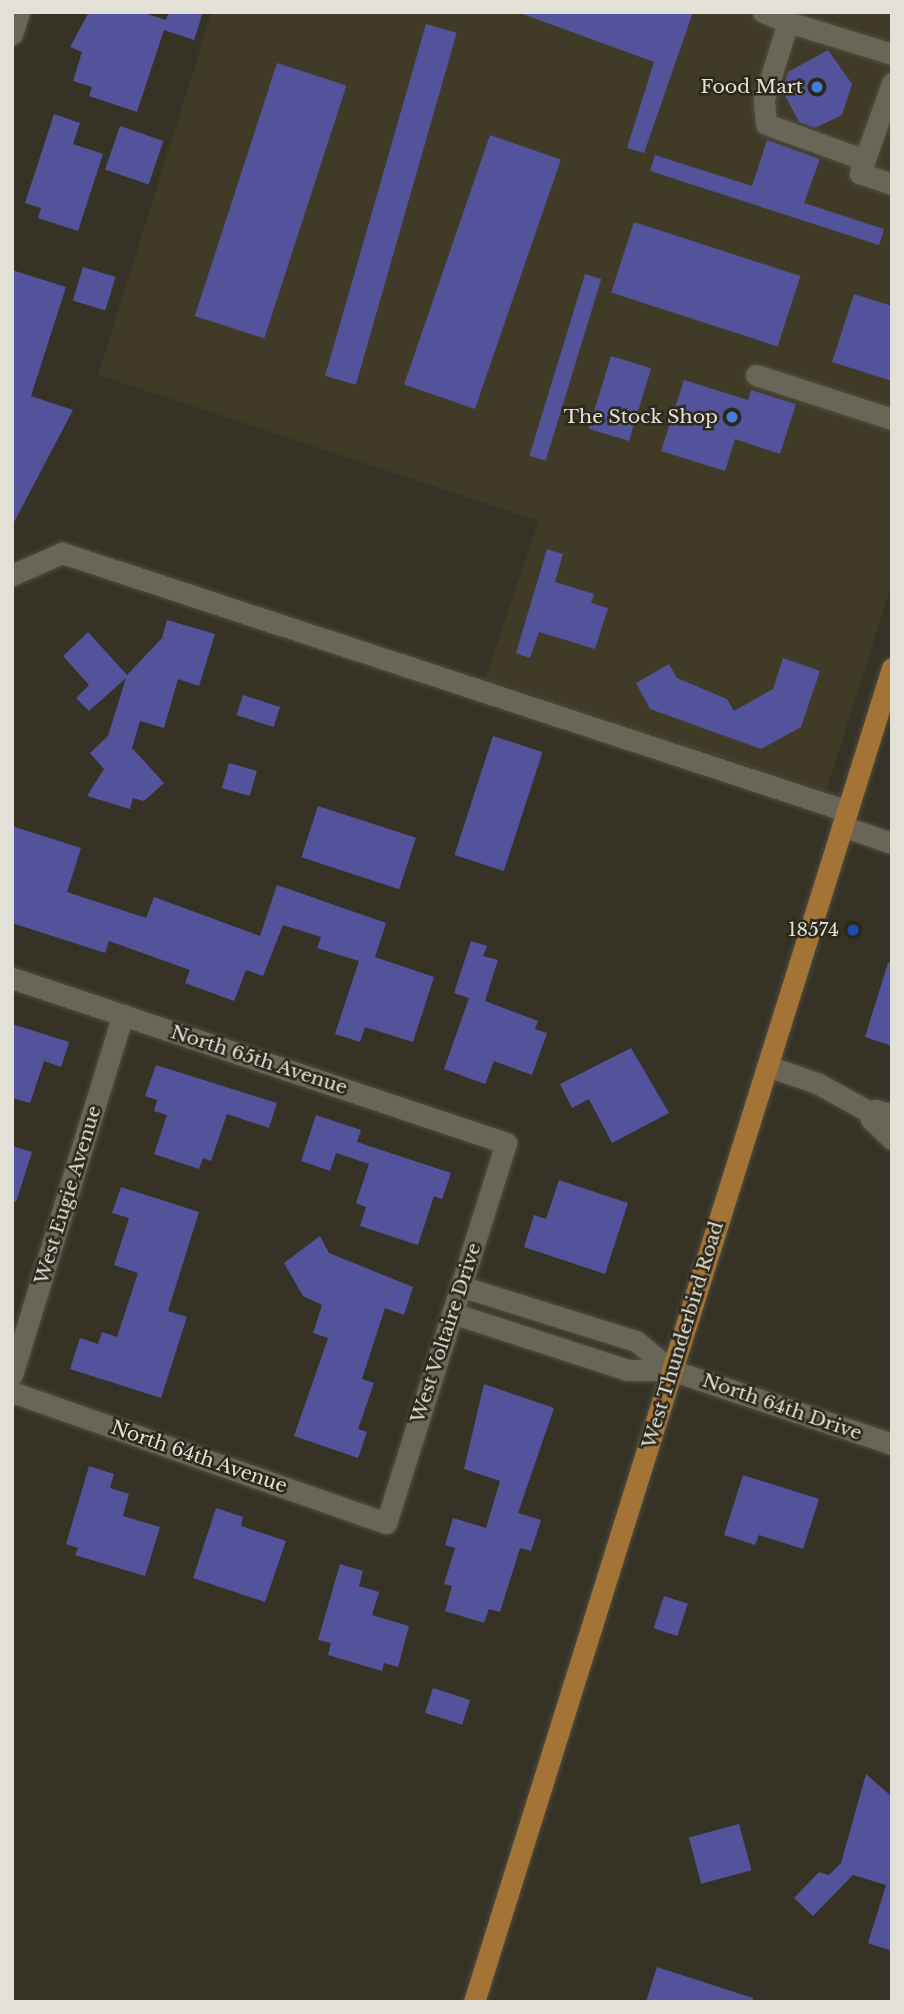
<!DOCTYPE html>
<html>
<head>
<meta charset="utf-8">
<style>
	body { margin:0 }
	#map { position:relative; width:904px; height:2014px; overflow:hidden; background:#363326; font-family:"Libre Baskerville",serif }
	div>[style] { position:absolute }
	.built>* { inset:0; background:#403b27 }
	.building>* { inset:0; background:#52539a; transform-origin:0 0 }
	.roads { filter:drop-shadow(0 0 2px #514e42) drop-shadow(0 0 2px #514e42) }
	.minor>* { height:21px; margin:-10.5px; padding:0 10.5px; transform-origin:10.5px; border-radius:10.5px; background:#696557 }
	.major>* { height:21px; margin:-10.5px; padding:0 10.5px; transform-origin:10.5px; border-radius:10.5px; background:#a47437 }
	.dots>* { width:19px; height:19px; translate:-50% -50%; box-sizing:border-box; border:4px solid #2c291c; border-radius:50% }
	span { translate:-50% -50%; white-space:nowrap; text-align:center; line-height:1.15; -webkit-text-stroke:5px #2c291c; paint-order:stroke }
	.poi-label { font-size:19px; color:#e2e0d7 }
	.right { translate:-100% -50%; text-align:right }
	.street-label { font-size:19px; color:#e2e0d7 }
	.frame { position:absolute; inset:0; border:14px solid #e2e0d7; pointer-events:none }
</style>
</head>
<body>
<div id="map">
	<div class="built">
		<div style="clip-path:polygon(212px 12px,892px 12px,892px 583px,826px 792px,485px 679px,539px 521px,98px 375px)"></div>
	</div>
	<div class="building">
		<div style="clip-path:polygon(89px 12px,141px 12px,166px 20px,169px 12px,203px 12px,194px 40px,164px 30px,137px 112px,89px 96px,92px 87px,73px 81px,82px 52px,70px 47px)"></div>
		<div style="clip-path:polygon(517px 12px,693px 12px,644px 153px,627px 148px,654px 62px)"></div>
		<div style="left:426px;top:24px;width:32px;height:366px;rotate:16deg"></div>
		<div style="clip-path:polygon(828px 50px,852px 84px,842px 115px,815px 128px,799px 122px,782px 90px,788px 72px)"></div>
		<div style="left:277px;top:63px;width:73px;height:266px;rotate:18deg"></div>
		<div style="clip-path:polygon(54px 114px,80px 123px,73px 144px,103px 154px,78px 231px,38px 218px,41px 208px,25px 203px)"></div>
		<div style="left:120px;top:126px;width:46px;height:46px;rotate:19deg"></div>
		<div style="left:490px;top:135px;width:75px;height:264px;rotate:19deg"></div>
		<div style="clip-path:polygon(767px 140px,820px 159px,804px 203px,884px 229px,879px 245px,650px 171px,655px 155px,752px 186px)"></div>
		<div style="left:634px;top:222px;width:175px;height:74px;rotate:18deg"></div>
		<div style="left:83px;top:267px;width:34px;height:35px;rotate:17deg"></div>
		<div style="clip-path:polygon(12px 270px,66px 287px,31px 396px,73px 410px,12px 526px)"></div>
		<div style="left:585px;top:274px;width:17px;height:190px;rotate:17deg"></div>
		<div style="clip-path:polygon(854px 294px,892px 306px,892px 381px,832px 362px)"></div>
		<div style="left:611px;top:356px;width:42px;height:76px;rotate:17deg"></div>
		<div style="clip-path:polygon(684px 380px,748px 400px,751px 390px,796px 404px,780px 454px,735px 439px,725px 471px,661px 451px)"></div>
		<div style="clip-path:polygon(547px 549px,563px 554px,555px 582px,594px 594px,591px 603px,608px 608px,595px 649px,539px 632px,530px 658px,516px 653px)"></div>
		<div style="clip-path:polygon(167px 620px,215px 634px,199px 686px,178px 679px,164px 728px,140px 721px,132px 748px,164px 783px,144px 801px,133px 798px,130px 809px,87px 796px,104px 769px,90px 753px,108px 736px,126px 678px,89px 711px,76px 698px,89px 685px,63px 656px,88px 632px,127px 675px,162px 638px)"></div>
		<div style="clip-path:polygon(783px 658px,820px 671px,801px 727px,761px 749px,650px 709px,636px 683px,669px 664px,677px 678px,727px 699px,734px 711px,773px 689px)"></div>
		<div style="left:243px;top:695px;width:39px;height:21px;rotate:18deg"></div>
		<div style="left:493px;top:736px;width:52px;height:125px;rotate:18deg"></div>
		<div style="left:229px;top:763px;width:29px;height:26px;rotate:16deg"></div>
		<div style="left:318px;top:806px;width:103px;height:54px;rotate:18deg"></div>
		<div style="clip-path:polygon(12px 826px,81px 848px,67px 892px,146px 918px,154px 897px,260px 936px,277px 885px,386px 923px,375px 957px,434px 977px,413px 1042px,365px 1027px,360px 1042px,335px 1034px,359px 961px,317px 948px,321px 937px,283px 925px,263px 976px,246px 970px,234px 1001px,185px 983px,190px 970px,109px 941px,105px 953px,12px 923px)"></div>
		<div style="clip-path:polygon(471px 941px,487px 946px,483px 956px,498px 960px,485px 1001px,538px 1021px,535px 1029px,547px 1033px,532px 1075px,494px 1061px,485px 1084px,444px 1069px,469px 998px,454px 993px)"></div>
		<div style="clip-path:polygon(888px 963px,892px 963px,892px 1046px,865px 1037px)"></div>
		<div style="clip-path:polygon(12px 1024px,69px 1042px,61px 1067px,44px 1061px,30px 1103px,12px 1098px)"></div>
		<div style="clip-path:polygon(631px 1048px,669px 1113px,612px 1143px,589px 1099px,572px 1108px,560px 1084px)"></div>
		<div style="clip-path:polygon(156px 1065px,277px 1103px,269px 1128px,227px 1114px,211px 1161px,203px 1158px,199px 1169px,154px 1154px,167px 1115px,154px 1111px,157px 1100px,145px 1096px)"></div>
		<div style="clip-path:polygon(316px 1115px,361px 1130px,357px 1142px,451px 1173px,442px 1199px,434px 1196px,418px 1245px,360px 1226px,366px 1207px,356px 1203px,369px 1164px,336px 1153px,330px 1171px,301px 1161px)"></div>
		<div style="clip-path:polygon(12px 1146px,32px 1152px,16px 1202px,12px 1201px)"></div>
		<div style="clip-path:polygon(559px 1180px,628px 1203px,605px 1274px,524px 1247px,534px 1215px,546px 1219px)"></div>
		<div style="clip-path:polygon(121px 1187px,199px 1212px,168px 1311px,187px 1317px,161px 1398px,70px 1369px,80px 1338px,98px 1344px,102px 1332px,117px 1337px,138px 1273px,114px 1265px,129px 1218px,112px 1213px)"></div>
		<div style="clip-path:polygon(320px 1236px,329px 1253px,413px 1287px,404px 1315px,385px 1308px,362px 1379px,374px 1383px,358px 1429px,367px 1432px,358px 1458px,294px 1436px,328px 1338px,313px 1333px,322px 1305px,303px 1296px,284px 1263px)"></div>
		<div style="clip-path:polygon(484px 1384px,554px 1408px,518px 1513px,541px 1520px,531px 1551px,520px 1548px,500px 1612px,489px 1609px,484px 1623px,445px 1611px,452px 1586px,444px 1584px,455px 1548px,445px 1545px,453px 1518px,486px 1528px,500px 1481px,464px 1469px)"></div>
		<div style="clip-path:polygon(89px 1466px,114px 1474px,110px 1488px,129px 1494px,123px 1516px,160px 1527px,145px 1576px,75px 1555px,78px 1548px,66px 1544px)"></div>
		<div style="clip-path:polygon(743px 1475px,819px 1499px,803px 1549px,759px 1535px,755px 1545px,724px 1535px)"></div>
		<div style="clip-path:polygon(216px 1508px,243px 1517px,241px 1526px,286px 1541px,265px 1602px,193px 1578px)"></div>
		<div style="clip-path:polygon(340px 1564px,363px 1571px,359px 1586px,379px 1592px,372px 1615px,409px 1626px,398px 1667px,384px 1663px,382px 1671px,328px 1655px,331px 1643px,318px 1640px)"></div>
		<div style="left:664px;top:1596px;width:25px;height:34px;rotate:18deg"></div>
		<div style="left:433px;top:1688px;width:39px;height:26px;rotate:18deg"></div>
		<div style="clip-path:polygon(866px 1774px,892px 1797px,892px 1951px,868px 1943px,886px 1885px,853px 1875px,813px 1916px,794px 1898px,819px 1872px,829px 1875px,841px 1863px)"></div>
		<div style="left:739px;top:1824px;width:48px;height:52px;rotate:75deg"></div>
		<div style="clip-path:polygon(657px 1967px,753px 1998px,752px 2002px,646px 2002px)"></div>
	</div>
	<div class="roads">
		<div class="minor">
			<div style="left:763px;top:12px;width:27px;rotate:22deg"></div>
			<div style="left:12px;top:34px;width:23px;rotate:-72deg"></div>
			<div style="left:892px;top:83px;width:96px;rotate:109.6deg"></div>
			<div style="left:860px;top:173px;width:34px;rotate:19deg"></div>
			<div style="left:865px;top:160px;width:105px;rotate:-160deg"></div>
			<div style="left:766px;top:124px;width:25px;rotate:-95deg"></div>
			<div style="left:764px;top:99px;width:81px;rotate:-72.7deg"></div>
			<div style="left:788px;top:22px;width:109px;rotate:17.1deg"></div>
			<div style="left:756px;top:375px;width:143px;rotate:17.9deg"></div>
			<div style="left:12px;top:575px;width:55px;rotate:-23.7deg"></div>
			<div style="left:62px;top:553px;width:826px;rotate:18.19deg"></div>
			<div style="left:842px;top:826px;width:53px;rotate:18.8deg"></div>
			<div style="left:12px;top:978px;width:521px;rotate:18.47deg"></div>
			<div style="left:506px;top:1143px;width:398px;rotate:107.5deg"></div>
			<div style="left:386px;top:1523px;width:396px;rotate:-160.7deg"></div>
			<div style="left:767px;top:1066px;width:53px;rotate:18.8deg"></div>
			<div style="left:817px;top:1083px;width:64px;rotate:29deg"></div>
			<div style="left:892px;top:1114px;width:17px;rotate:-167deg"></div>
			<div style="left:875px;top:1110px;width:10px;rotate:114deg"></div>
			<div style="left:871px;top:1119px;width:29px;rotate:44deg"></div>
			<div style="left:460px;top:1286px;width:184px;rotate:17.4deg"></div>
			<div style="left:636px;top:1341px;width:45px;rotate:39.6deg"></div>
			<div style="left:452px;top:1313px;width:184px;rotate:18deg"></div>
			<div style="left:627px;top:1370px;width:44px"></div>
			<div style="left:671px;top:1370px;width:233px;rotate:18.5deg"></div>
			<div style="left:12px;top:1375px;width:377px;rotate:-72.9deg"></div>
		</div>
		<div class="major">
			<div style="left:474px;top:2002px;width:1398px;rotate:-72.6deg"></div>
		</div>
	</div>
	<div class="dots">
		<div style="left:817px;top:87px;background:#3f7fe0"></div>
		<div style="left:732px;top:417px;background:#3f7fe0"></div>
		<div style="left:853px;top:930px;background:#1a4fb4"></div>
	</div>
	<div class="poi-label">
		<span class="right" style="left:803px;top:87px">Food Mart</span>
		<span class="right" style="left:718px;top:417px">The Stock Shop</span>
		<span class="right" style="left:839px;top:930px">18574</span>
	</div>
	<div class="street-label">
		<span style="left:259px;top:1060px;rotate:18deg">North 65th Avenue</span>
		<span style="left:68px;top:1195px;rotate:-73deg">West Eugie Avenue</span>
		<span style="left:446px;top:1333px;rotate:-72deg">West Voltaire Drive</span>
		<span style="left:683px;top:1335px;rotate:-73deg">West Thunderbird Road</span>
		<span style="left:782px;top:1407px;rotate:19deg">North 64th Drive</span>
		<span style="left:199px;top:1457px;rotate:19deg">North 64th Avenue</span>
	</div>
	<div class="frame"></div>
</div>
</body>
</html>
